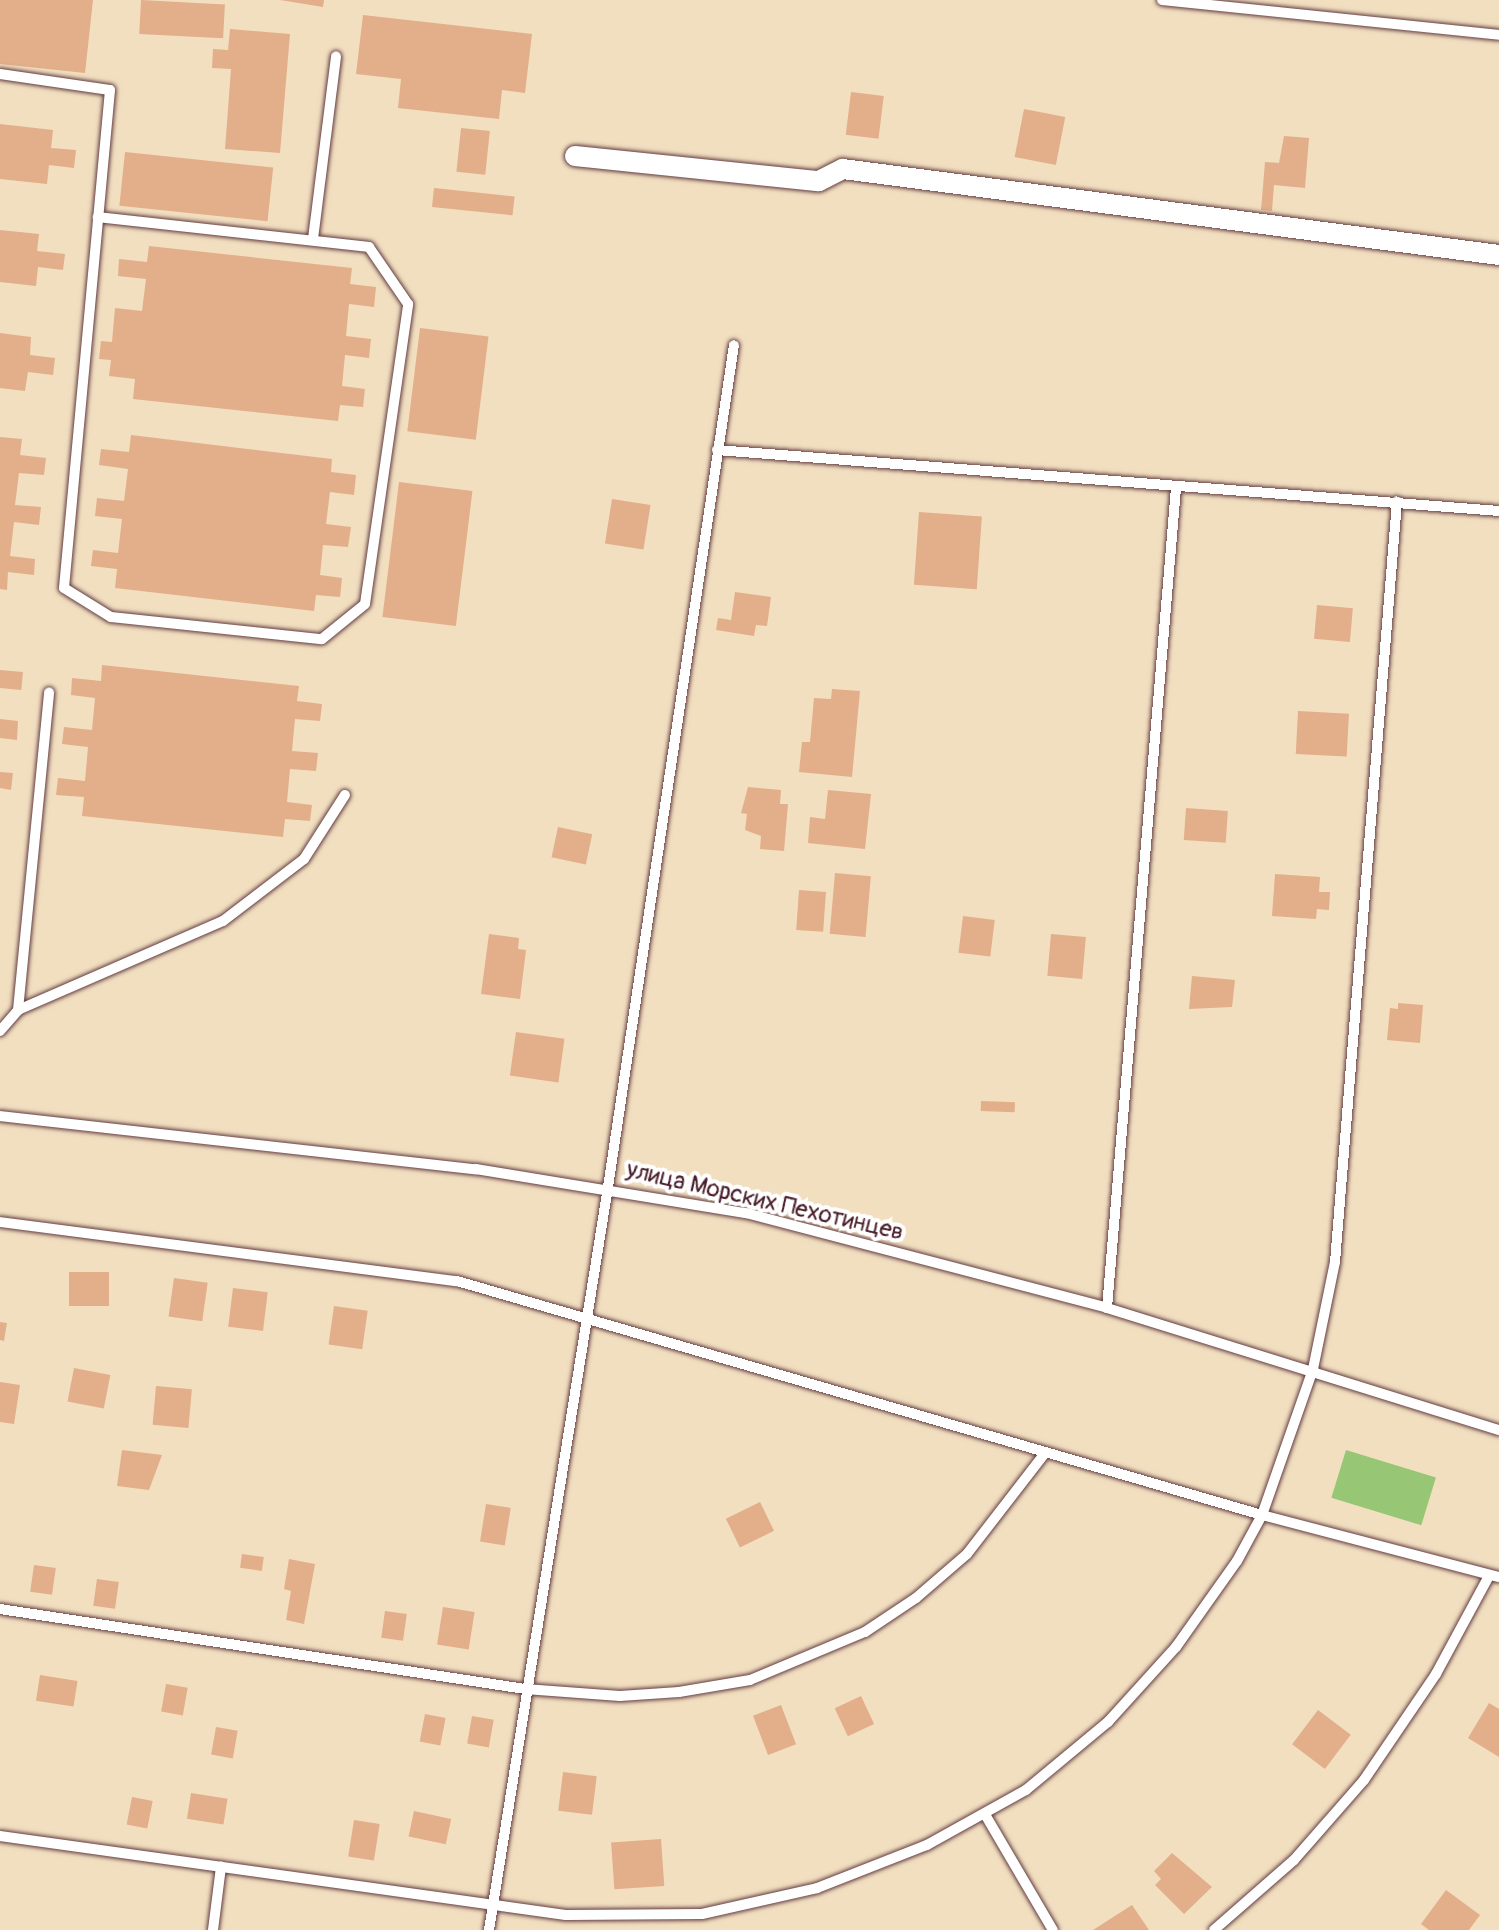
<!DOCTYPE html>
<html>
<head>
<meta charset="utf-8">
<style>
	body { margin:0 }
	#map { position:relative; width:1499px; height:1930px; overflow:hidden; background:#f2dfc0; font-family:Pangolin,sans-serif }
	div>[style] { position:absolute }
	.green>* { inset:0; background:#97c675; transform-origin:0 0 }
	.building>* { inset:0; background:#e3ae8a; transform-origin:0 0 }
	.roads { filter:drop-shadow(0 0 2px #633c41) drop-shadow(0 0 2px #633c41) }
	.service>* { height:10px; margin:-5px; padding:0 5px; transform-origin:5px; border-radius:5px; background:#fff }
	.minor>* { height:20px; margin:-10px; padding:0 10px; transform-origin:10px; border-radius:10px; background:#fff }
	span { translate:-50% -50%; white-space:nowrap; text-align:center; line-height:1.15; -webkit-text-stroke:8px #fff; paint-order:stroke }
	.street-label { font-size:24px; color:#4a1f2b }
</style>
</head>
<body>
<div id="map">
	<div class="green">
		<div style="left:1346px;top:1450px;width:94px;height:50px;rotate:17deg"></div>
	</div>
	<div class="building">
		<div style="clip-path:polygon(0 0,93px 0,85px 73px,0 64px)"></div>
		<div style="left:141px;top:0;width:84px;height:34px;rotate:3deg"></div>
		<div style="clip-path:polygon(280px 0,324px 0,323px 7px)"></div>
		<div style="clip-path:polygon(363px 15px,532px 34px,525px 93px,502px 90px,499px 119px,398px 108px,401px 79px,356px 74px)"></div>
		<div style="clip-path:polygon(230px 29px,290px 34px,280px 153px,225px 149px,231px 69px,212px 68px,213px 49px,228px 50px)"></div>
		<div style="left:851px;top:92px;width:33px;height:43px;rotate:7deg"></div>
		<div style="left:1024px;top:109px;width:42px;height:49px;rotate:11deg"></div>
		<div style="clip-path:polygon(0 124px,53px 130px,51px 148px,76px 150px,74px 168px,49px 165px,47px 184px,0 179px)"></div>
		<div style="left:461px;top:128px;width:29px;height:44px;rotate:6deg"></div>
		<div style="clip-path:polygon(1284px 136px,1309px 138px,1305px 188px,1274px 185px,1272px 211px,1261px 210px,1265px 162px,1279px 163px)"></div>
		<div style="left:125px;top:152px;width:149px;height:54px;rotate:6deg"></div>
		<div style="left:434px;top:188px;width:81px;height:19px;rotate:6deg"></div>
		<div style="clip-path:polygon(0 230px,39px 234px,37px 251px,65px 254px,63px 270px,38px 267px,36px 286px,0 282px)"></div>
		<div style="clip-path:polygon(149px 246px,352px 268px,350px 284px,376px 287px,374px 307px,349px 304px,346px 336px,371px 339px,369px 358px,345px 355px,342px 386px,365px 389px,363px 407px,340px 405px,338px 421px,133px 399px,135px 379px,109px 376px,111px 360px,99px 359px,101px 341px,112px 342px,115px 308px,142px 311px,146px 279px,118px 276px,119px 259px,147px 262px)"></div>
		<div style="left:420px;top:328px;width:69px;height:104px;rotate:7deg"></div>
		<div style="clip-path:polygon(0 333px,31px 337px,30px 355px,55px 358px,53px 375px,28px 372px,25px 391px,0 388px)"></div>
		<div style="clip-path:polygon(131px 435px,332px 459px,331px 472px,356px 475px,354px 495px,330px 492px,326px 524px,351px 527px,348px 547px,323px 545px,320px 575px,342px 578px,340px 597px,316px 595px,314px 611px,115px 588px,117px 569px,91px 566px,93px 550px,118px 553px,122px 519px,95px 516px,97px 498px,124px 501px,128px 469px,99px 465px,101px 449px,129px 452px)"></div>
		<div style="clip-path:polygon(0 437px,22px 439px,20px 455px,46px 458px,44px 475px,19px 473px,15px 505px,41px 507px,39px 525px,14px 522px,10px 556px,35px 559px,34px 575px,8px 572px,7px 590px,0 589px)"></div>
		<div style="left:399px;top:482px;width:74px;height:136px;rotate:7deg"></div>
		<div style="left:612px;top:499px;width:39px;height:45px;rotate:9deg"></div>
		<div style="left:919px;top:512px;width:63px;height:73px;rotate:4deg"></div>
		<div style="clip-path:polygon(735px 592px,771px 597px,767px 626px,756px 625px,754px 636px,716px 630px,718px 618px,731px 620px)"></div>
		<div style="left:1317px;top:605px;width:36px;height:34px;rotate:5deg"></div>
		<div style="clip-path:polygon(102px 665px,299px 686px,297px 701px,322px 704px,320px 721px,295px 719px,292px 751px,318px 753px,316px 771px,290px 769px,287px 802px,312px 805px,310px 821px,285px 819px,283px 837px,82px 816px,84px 797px,56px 795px,58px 778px,85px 781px,88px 747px,62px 744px,64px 727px,92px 730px,95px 698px,71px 695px,72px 678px,101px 681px)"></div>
		<div style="left:0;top:670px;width:23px;height:18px;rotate:5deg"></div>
		<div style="clip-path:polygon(832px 689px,860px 691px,852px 777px,799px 772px,802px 742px,810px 742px,814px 698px,831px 699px)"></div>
		<div style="left:1298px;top:711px;width:51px;height:43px;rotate:3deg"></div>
		<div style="clip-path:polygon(0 719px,18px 721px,17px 740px,0 738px)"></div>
		<div style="clip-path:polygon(0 772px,13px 773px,11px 790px,0 788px)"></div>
		<div style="clip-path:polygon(748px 787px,781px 790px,780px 804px,788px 804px,784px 851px,760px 849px,761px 836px,745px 830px,747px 814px,741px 813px)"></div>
		<div style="clip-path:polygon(828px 790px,871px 794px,865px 849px,808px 843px,810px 817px,825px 819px)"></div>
		<div style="left:1186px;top:808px;width:42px;height:32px;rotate:4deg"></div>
		<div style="left:558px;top:827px;width:35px;height:31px;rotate:12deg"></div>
		<div style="left:835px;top:873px;width:36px;height:61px;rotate:5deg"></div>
		<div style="clip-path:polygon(1275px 874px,1320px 877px,1319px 892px,1330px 892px,1329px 910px,1317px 909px,1316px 919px,1272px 916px)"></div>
		<div style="left:799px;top:890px;width:27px;height:40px;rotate:4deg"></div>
		<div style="left:963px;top:916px;width:32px;height:37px;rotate:7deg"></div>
		<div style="clip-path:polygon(489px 934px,519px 938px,518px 949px,526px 950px,520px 999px,481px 994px)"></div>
		<div style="left:1051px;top:934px;width:35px;height:42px;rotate:5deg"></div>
		<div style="clip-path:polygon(1192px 976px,1235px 980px,1232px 1007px,1189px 1009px)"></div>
		<div style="clip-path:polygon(1398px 1003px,1423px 1005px,1420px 1043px,1387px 1040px,1390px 1008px,1398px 1009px)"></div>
		<div style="left:516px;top:1032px;width:49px;height:44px;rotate:8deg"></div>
		<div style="left:981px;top:1101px;width:34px;height:10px;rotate:2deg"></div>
		<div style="left:69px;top:1272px;width:40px;height:34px"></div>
		<div style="left:174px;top:1278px;width:34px;height:39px;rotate:8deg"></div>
		<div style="left:233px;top:1288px;width:35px;height:39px;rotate:7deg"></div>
		<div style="left:334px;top:1306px;width:34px;height:39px;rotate:8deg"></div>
		<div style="clip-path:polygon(0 1322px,7px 1323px,4px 1341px,0 1340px)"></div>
		<div style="left:74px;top:1368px;width:37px;height:34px;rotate:11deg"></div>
		<div style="clip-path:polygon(0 1382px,20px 1385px,14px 1424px,0 1422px)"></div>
		<div style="left:156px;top:1386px;width:36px;height:39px;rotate:5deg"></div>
		<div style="clip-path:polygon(122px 1450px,162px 1455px,149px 1490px,117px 1486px)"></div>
		<div style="left:760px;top:1502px;width:32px;height:38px;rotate:64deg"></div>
		<div style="left:486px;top:1504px;width:25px;height:38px;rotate:9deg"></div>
		<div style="left:242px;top:1554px;width:22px;height:14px;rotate:8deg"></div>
		<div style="clip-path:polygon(289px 1559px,315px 1564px,304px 1624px,286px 1620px,291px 1591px,284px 1589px)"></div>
		<div style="left:34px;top:1565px;width:22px;height:27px;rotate:8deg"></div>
		<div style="left:97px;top:1579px;width:22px;height:27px;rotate:8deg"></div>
		<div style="left:443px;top:1607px;width:32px;height:38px;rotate:9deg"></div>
		<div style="left:385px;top:1611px;width:22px;height:27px;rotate:8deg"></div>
		<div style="left:40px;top:1675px;width:38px;height:26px;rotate:9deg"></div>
		<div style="left:166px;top:1684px;width:22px;height:28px;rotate:10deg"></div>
		<div style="left:861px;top:1696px;width:31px;height:29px;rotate:65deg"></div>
		<div style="clip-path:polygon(1489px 1703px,1499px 1709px,1499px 1757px,1468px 1738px)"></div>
		<div style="left:781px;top:1705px;width:42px;height:30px;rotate:69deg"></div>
		<div style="left:1318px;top:1710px;width:41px;height:43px;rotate:37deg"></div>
		<div style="left:425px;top:1714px;width:21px;height:28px;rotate:11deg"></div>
		<div style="left:472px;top:1716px;width:22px;height:28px;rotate:10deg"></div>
		<div style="left:216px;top:1727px;width:22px;height:28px;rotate:10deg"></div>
		<div style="left:563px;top:1772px;width:34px;height:39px;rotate:7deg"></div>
		<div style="left:191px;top:1793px;width:37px;height:26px;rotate:9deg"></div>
		<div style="left:132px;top:1797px;width:21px;height:28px;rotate:11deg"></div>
		<div style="left:414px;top:1811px;width:38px;height:26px;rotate:12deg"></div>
		<div style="left:354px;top:1820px;width:26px;height:37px;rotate:9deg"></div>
		<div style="left:661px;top:1839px;width:47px;height:50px;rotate:86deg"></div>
		<div style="clip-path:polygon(1172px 1853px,1212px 1887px,1184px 1914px,1155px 1885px,1161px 1879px,1154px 1871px)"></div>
		<div style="clip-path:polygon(1446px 1890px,1480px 1915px,1469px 1930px,1429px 1930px,1421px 1924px)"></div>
		<div style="clip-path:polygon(1132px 1905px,1149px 1930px,1093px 1930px)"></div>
	</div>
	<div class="roads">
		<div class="service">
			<div style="left:1162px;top:0;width:339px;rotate:5.9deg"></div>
			<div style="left:0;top:74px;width:111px;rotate:8.3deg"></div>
			<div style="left:110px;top:90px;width:500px;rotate:95.28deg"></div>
			<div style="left:64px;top:588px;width:55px;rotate:31.7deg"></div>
			<div style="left:111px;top:617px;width:212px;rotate:6deg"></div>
			<div style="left:322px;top:639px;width:55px;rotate:-39.1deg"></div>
			<div style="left:365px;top:604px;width:303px;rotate:-81.8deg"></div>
			<div style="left:408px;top:304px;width:69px;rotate:-124.4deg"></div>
			<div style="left:369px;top:247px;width:273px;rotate:-173.7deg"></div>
			<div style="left:313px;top:239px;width:184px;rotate:-82.8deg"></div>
			<div style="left:717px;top:450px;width:784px;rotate:4.46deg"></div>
			<div style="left:18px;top:1010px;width:223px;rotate:-23.5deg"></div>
			<div style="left:223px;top:921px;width:102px;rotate:-37.4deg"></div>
			<div style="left:304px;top:859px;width:76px;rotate:-57.4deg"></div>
			<div style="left:0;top:1031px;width:28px;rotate:-49deg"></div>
			<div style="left:18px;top:1010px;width:319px;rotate:-84.4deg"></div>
			<div style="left:0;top:1116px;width:479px;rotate:6.4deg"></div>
			<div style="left:476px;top:1169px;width:274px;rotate:9.3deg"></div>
			<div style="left:746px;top:1213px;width:373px;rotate:14.7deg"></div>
			<div style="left:1107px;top:1308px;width:411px;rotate:17.3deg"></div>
			<div style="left:0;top:1222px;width:461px;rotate:7.4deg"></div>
			<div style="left:457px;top:1281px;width:838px;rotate:16.21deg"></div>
			<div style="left:1262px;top:1515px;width:245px;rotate:14.7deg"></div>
			<div style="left:1107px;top:1308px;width:823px;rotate:-85.19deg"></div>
			<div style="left:0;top:1609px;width:531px;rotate:8.66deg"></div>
			<div style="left:525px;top:1689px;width:95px;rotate:4.2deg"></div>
			<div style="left:620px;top:1696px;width:59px;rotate:-3.9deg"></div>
			<div style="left:679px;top:1692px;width:72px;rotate:-9.6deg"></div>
			<div style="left:750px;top:1680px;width:125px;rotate:-22.7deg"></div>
			<div style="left:865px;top:1632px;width:61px;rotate:-33.7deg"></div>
			<div style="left:916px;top:1598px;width:67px;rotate:-40.8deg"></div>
			<div style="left:967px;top:1554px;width:128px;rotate:-52.3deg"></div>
			<div style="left:986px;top:1816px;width:132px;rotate:59.6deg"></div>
			<div style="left:0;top:1836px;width:571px;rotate:7.95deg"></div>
			<div style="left:566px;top:1915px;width:136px;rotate:-0.4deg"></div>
			<div style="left:702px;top:1914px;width:118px;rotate:-12.7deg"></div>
			<div style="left:817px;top:1888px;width:118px;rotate:-21.4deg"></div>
			<div style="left:927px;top:1845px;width:113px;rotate:-29.1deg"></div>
			<div style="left:1026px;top:1790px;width:107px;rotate:-39.7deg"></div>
			<div style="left:1108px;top:1722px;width:101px;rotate:-47.8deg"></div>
			<div style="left:1176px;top:1647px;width:105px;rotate:-54.7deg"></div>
			<div style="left:1237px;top:1561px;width:52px;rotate:-61.5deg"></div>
			<div style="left:1262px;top:1515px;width:155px;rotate:-70.7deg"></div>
			<div style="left:1313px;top:1369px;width:109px;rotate:-78.4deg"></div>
			<div style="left:1335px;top:1262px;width:763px;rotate:-85.34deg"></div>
			<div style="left:213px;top:1930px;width:64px;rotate:-82.8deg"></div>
			<div style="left:489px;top:1930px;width:752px;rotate:-80.9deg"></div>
			<div style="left:608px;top:1187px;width:851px;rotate:-81.49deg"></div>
			<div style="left:1214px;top:1930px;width:106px;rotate:-41.2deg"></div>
			<div style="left:1294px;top:1860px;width:106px;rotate:-48.8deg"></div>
			<div style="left:1364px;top:1780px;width:128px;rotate:-55.8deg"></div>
			<div style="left:1436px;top:1674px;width:111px;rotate:-61.6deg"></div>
		</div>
		<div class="minor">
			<div style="left:575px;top:156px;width:245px;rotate:5.9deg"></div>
			<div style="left:819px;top:181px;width:27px;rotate:-27deg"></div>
			<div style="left:843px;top:169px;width:662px;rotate:7.47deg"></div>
		</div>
	</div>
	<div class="street-label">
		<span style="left:765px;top:1201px;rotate:13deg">улица Морских Пехотинцев</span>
	</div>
</div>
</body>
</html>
